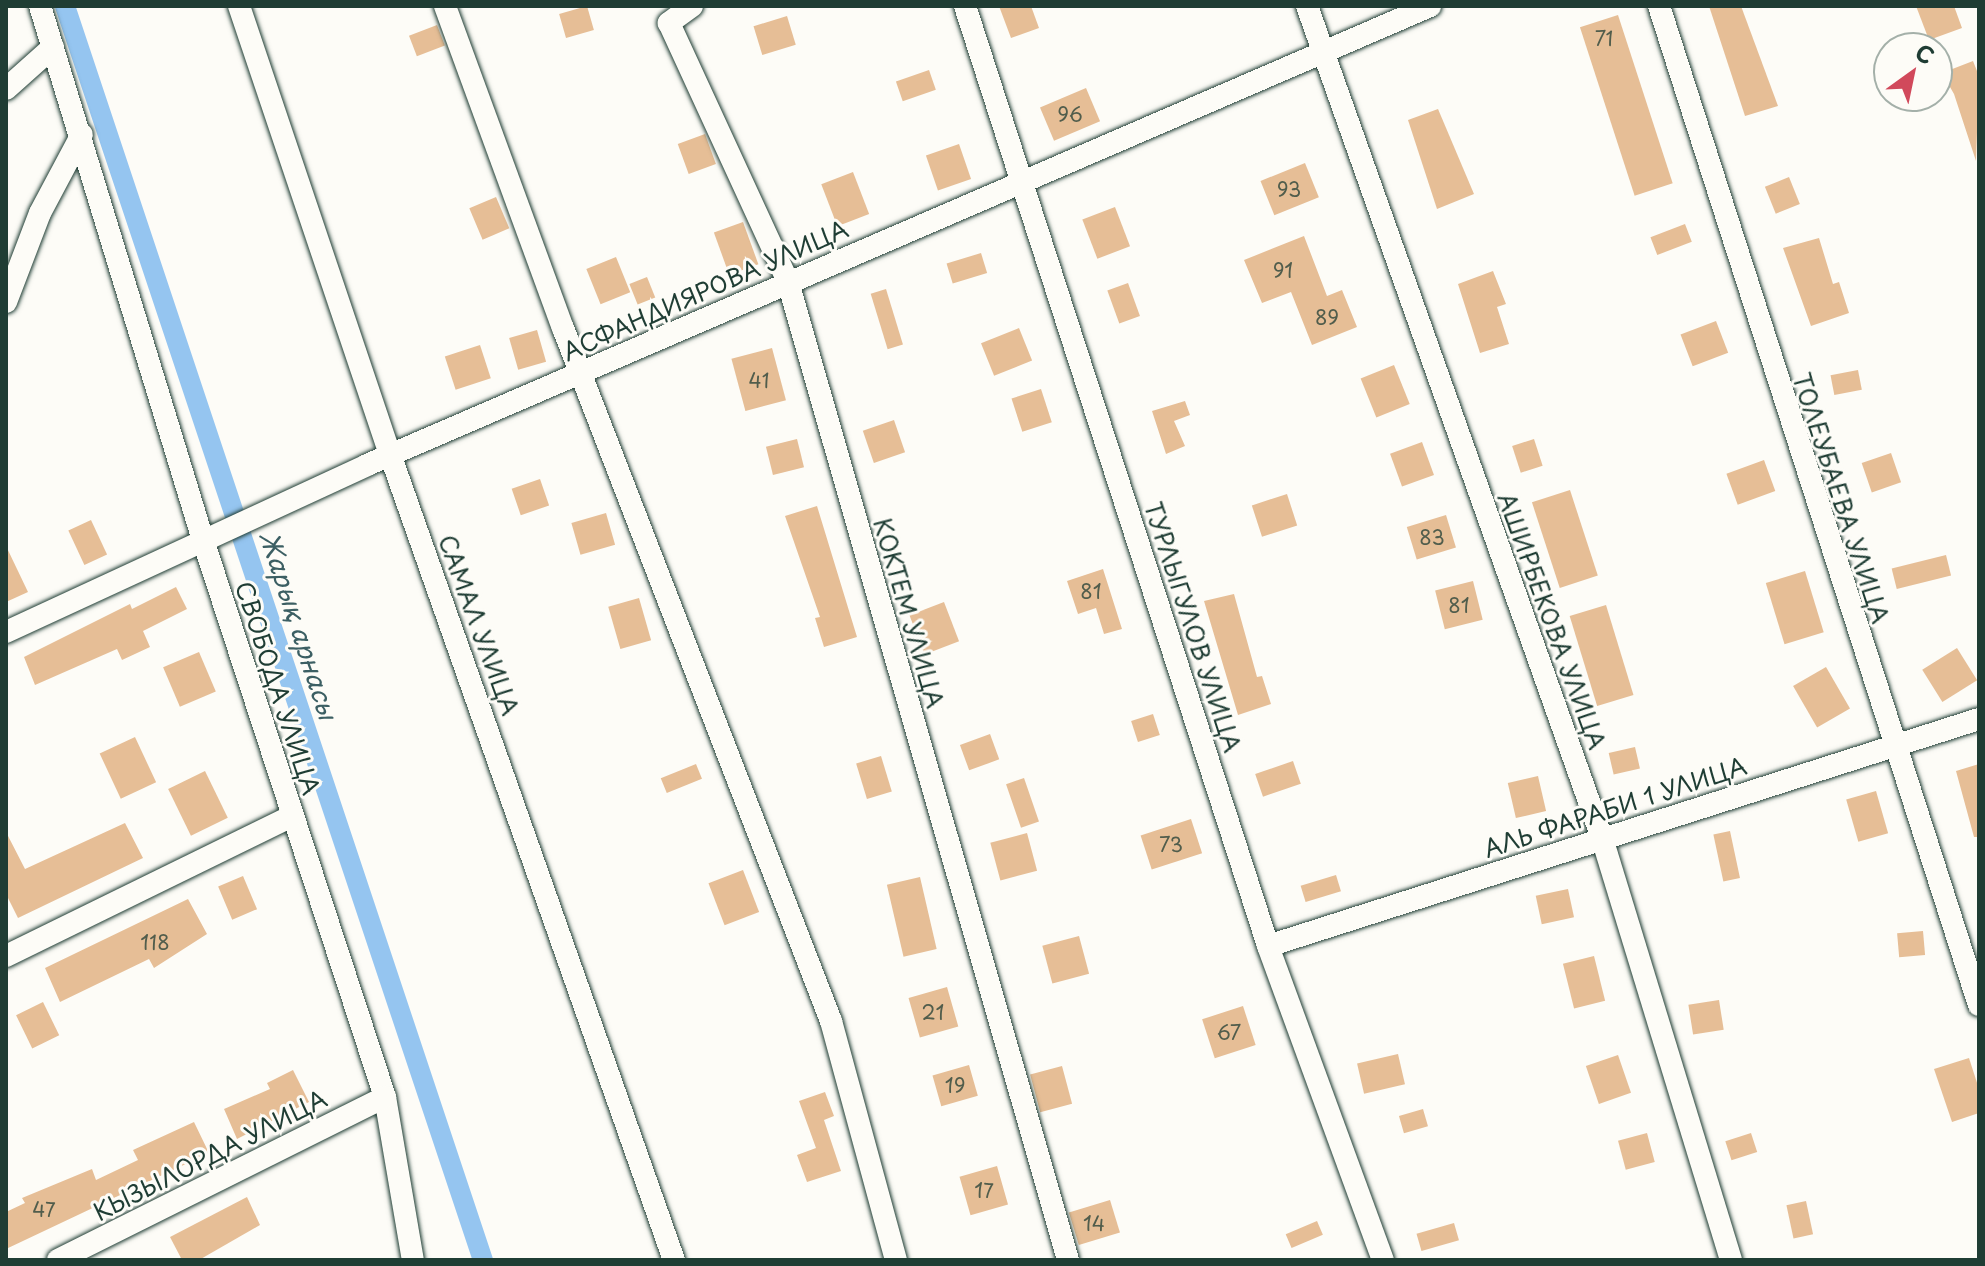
<!DOCTYPE html>
<html>
<head>
<meta charset="utf-8">
<style>
	body { margin:0 }
	#map { position:relative; width:1985px; height:1266px; overflow:hidden; background:#fdfcf7; font-family:"Playpen Sans",sans-serif }
	div>[style] { position:absolute }
	.canal>* { height:20px; margin:-10px; padding:0 10px; transform-origin:10px; border-radius:10px; background:#95c5f0 }
	.building>* { inset:0; background:#e6be96; transform-origin:0 0 }
	.roads { filter:drop-shadow(0 0 2px #1f3d34) drop-shadow(0 0 2px #1f3d34) }
	.minor>* { height:22px; margin:-11px; padding:0 11px; transform-origin:11px; border-radius:11px; background:#fdfcf7 }
	span { translate:-50% -50%; white-space:nowrap; text-align:center; line-height:1.15; -webkit-text-stroke:6px #fdfcf7; paint-order:stroke }
	.number-label { font-size:20px; color:#515d4c }
	.number-label span { -webkit-text-stroke-width:0 }
	.street-label { font-size:24px; color:#1f3d34 }
	.water-label { font-size:26px; color:#3c5f63; font-style:italic }
	.frame { position:absolute; inset:0; border:8px solid #1f3d34; pointer-events:none }
	.north { position:absolute; left:1873px; top:32px; width:80px; height:80px; box-sizing:border-box; background:#fdfcf7; border:2px solid #a4b0a9; border-radius:50%; rotate:33deg; font-size:22px; font-weight:700; line-height:32px; text-align:center; color:#1f3d34 }
	.north::after { content:''; display:block; margin:auto; width:28px; height:36px; background:#d1495b; clip-path:polygon(50% 0,100% 100%,50% 72%,0 100%) }
</style>
</head>
<body>
<div id="map">
	<div class="canal">
		<div style="left:65px;top:6px;width:1322px;rotate:71.57deg"></div>
	</div>
	<div class="building">
		<div style="left:587px;top:6px;width:25px;height:29px;rotate:74deg"></div>
		<div style="clip-path:polygon(999px 6px,1031px 6px,1039px 28px,1011px 38px)"></div>
		<div style="clip-path:polygon(1709px 6px,1741px 6px,1778px 106px,1745px 116px)"></div>
		<div style="clip-path:polygon(1916px 6px,1954px 6px,1962px 28px,1929px 40px)"></div>
		<div style="left:1618px;top:15px;width:177px;height:40px;rotate:72deg"></div>
		<div style="left:787px;top:16px;width:30px;height:35px;rotate:73deg"></div>
		<div style="left:437px;top:25px;width:22px;height:30px;rotate:69deg"></div>
		<div style="clip-path:polygon(1973px 61px,1979px 76px,1976px 161px,1954px 94px,1942px 73px)"></div>
		<div style="left:929px;top:70px;width:21px;height:35px;rotate:71deg"></div>
		<div style="left:1086px;top:88px;width:36px;height:50px;rotate:67deg"></div>
		<div style="clip-path:polygon(1438px 109px,1474px 194px,1437px 209px,1408px 120px)"></div>
		<div style="left:705px;top:134px;width:32px;height:29px;rotate:70deg"></div>
		<div style="left:959px;top:144px;width:37px;height:35px;rotate:71deg"></div>
		<div style="left:1305px;top:163px;width:37px;height:48px;rotate:68deg"></div>
		<div style="left:853px;top:172px;width:45px;height:34px;rotate:69deg"></div>
		<div style="left:1789px;top:177px;width:29px;height:26px;rotate:68deg"></div>
		<div style="left:496px;top:197px;width:34px;height:29px;rotate:67deg"></div>
		<div style="left:1115px;top:207px;width:42px;height:35px;rotate:69deg"></div>
		<div style="left:743px;top:222px;width:45px;height:31px;rotate:70deg"></div>
		<div style="left:1685px;top:224px;width:19px;height:37px;rotate:69deg"></div>
		<div style="clip-path:polygon(1304px 236px,1327px 296px,1342px 290px,1357px 327px,1312px 345px,1291px 292px,1262px 303px,1244px 260px)"></div>
		<div style="clip-path:polygon(1819px 238px,1833px 284px,1839px 282px,1849px 313px,1811px 326px,1783px 248px)"></div>
		<div style="left:981px;top:253px;width:21px;height:36px;rotate:73deg"></div>
		<div style="left:616px;top:257px;width:38px;height:32px;rotate:68deg"></div>
		<div style="clip-path:polygon(1493px 271px,1506px 304px,1497px 307px,1509px 344px,1480px 353px,1458px 284px)"></div>
		<div style="left:647px;top:277px;width:22px;height:19px;rotate:68deg"></div>
		<div style="left:1128px;top:283px;width:35px;height:22px;rotate:70deg"></div>
		<div style="left:886px;top:289px;width:58px;height:16px;rotate:73deg"></div>
		<div style="left:1716px;top:321px;width:34px;height:38px;rotate:69deg"></div>
		<div style="left:1019px;top:328px;width:35px;height:41px;rotate:68deg"></div>
		<div style="left:537px;top:330px;width:33px;height:29px;rotate:74deg"></div>
		<div style="left:480px;top:345px;width:35px;height:37px;rotate:72deg"></div>
		<div style="left:772px;top:348px;width:54px;height:42px;rotate:75deg"></div>
		<div style="left:1394px;top:365px;width:42px;height:36px;rotate:68deg"></div>
		<div style="left:1858px;top:370px;width:20px;height:28px;rotate:79deg"></div>
		<div style="left:1041px;top:389px;width:35px;height:31px;rotate:72deg"></div>
		<div style="clip-path:polygon(1185px 401px,1190px 415px,1174px 421px,1185px 446px,1166px 454px,1152px 411px)"></div>
		<div style="left:894px;top:420px;width:34px;height:33px;rotate:71deg"></div>
		<div style="left:797px;top:439px;width:29px;height:32px;rotate:76deg"></div>
		<div style="left:1534px;top:439px;width:28px;height:23px;rotate:72deg"></div>
		<div style="left:1422px;top:442px;width:35px;height:34px;rotate:70deg"></div>
		<div style="left:1891px;top:453px;width:31px;height:31px;rotate:71deg"></div>
		<div style="left:1764px;top:460px;width:33px;height:40px;rotate:70deg"></div>
		<div style="left:540px;top:479px;width:28px;height:30px;rotate:71deg"></div>
		<div style="left:1570px;top:490px;width:90px;height:40px;rotate:72deg"></div>
		<div style="left:1287px;top:494px;width:33px;height:37px;rotate:72deg"></div>
		<div style="clip-path:polygon(817px 506px,857px 637px,824px 647px,815px 618px,820px 617px,785px 516px)"></div>
		<div style="left:606px;top:513px;width:33px;height:36px;rotate:74deg"></div>
		<div style="left:1446px;top:515px;width:34px;height:41px;rotate:73deg"></div>
		<div style="left:91px;top:520px;width:38px;height:25px;rotate:65deg"></div>
		<div style="clip-path:polygon(6px 546px,28px 592px,6px 602px)"></div>
		<div style="left:1946px;top:555px;width:21px;height:56px;rotate:76deg"></div>
		<div style="clip-path:polygon(1103px 569px,1122px 629px,1104px 634px,1096px 608px,1078px 614px,1067px 581px)"></div>
		<div style="left:1805px;top:571px;width:64px;height:41px;rotate:73deg"></div>
		<div style="left:1473px;top:581px;width:40px;height:39px;rotate:76deg"></div>
		<div style="clip-path:polygon(176px 587px,187px 609px,143px 631px,150px 647px,122px 660px,117px 649px,35px 685px,24px 657px,130px 604px,132px 609px)"></div>
		<div style="clip-path:polygon(1234px 594px,1257px 677px,1262px 676px,1271px 704px,1238px 715px,1204px 601px)"></div>
		<div style="left:639px;top:598px;width:44px;height:32px;rotate:74deg"></div>
		<div style="left:944px;top:602px;width:42px;height:37px;rotate:69deg"></div>
		<div style="left:1606px;top:605px;width:94px;height:38px;rotate:73deg"></div>
		<div style="left:1957px;top:648px;width:38px;height:41px;rotate:58deg"></div>
		<div style="left:199px;top:652px;width:43px;height:39px;rotate:67deg"></div>
		<div style="left:1826px;top:667px;width:48px;height:38px;rotate:60deg"></div>
		<div style="left:1153px;top:714px;width:22px;height:23px;rotate:72deg"></div>
		<div style="left:990px;top:734px;width:27px;height:32px;rotate:70deg"></div>
		<div style="left:135px;top:737px;width:50px;height:39px;rotate:65deg"></div>
		<div style="left:1635px;top:747px;width:22px;height:27px;rotate:77deg"></div>
		<div style="left:881px;top:756px;width:37px;height:26px;rotate:73deg"></div>
		<div style="left:1293px;top:761px;width:24px;height:40px;rotate:71deg"></div>
		<div style="left:696px;top:764px;width:16px;height:38px;rotate:68deg"></div>
		<div style="clip-path:polygon(1979px 764px,1979px 837px,1974px 837px,1956px 771px)"></div>
		<div style="left:205px;top:771px;width:52px;height:41px;rotate:64deg"></div>
		<div style="left:1538px;top:776px;width:36px;height:31px;rotate:77deg"></div>
		<div style="left:1024px;top:778px;width:46px;height:19px;rotate:71deg"></div>
		<div style="left:1876px;top:791px;width:44px;height:31px;rotate:74deg"></div>
		<div style="left:1191px;top:819px;width:36px;height:53px;rotate:72deg"></div>
		<div style="clip-path:polygon(125px 823px,143px 858px,18px 918px,6px 894px,6px 832px,25px 869px)"></div>
		<div style="left:1730px;top:831px;width:48px;height:17px;rotate:78deg"></div>
		<div style="left:1027px;top:833px;width:39px;height:38px;rotate:75deg"></div>
		<div style="left:743px;top:870px;width:45px;height:37px;rotate:69deg"></div>
		<div style="left:1336px;top:875px;width:17px;height:37px;rotate:73deg"></div>
		<div style="left:243px;top:876px;width:36px;height:27px;rotate:67deg"></div>
		<div style="left:920px;top:877px;width:74px;height:34px;rotate:77deg"></div>
		<div style="left:1568px;top:889px;width:29px;height:33px;rotate:78deg"></div>
		<div style="clip-path:polygon(188px 899px,207px 934px,154px 968px,149px 959px,60px 1002px,45px 968px)"></div>
		<div style="left:1923px;top:931px;width:24px;height:26px;rotate:85deg"></div>
		<div style="left:1079px;top:936px;width:39px;height:38px;rotate:75deg"></div>
		<div style="left:1594px;top:956px;width:46px;height:32px;rotate:76deg"></div>
		<div style="left:947px;top:987px;width:41px;height:40px;rotate:74deg"></div>
		<div style="left:1719px;top:1000px;width:30px;height:31px;rotate:81deg"></div>
		<div style="left:43px;top:1002px;width:37px;height:30px;rotate:64deg"></div>
		<div style="left:1243px;top:1006px;width:41px;height:43px;rotate:72deg"></div>
		<div style="left:1398px;top:1054px;width:31px;height:42px;rotate:77deg"></div>
		<div style="left:1618px;top:1055px;width:40px;height:34px;rotate:71deg"></div>
		<div style="clip-path:polygon(1969px 1058px,1979px 1089px,1979px 1113px,1952px 1122px,1934px 1069px)"></div>
		<div style="left:969px;top:1065px;width:32px;height:38px;rotate:74deg"></div>
		<div style="left:1062px;top:1066px;width:39px;height:33px;rotate:75deg"></div>
		<div style="clip-path:polygon(293px 1070px,309px 1102px,237px 1139px,224px 1109px,270px 1089px,267px 1083px)"></div>
		<div style="clip-path:polygon(825px 1092px,834px 1116px,824px 1120px,841px 1171px,807px 1182px,797px 1155px,816px 1148px,799px 1101px)"></div>
		<div style="left:1423px;top:1109px;width:18px;height:25px;rotate:74deg"></div>
		<div style="clip-path:polygon(194px 1122px,209px 1153px,6px 1249px,6px 1212px,25px 1203px,22px 1198px,92px 1169px,96px 1180px,138px 1160px,133px 1150px)"></div>
		<div style="left:1647px;top:1133px;width:30px;height:30px;rotate:75deg"></div>
		<div style="left:1751px;top:1133px;width:20px;height:27px;rotate:72deg"></div>
		<div style="left:997px;top:1166px;width:40px;height:39px;rotate:74deg"></div>
		<div style="clip-path:polygon(247px 1197px,260px 1225px,199px 1260px,182px 1260px,170px 1237px)"></div>
		<div style="left:1110px;top:1200px;width:34px;height:43px;rotate:73deg"></div>
		<div style="left:1806px;top:1201px;width:34px;height:20px;rotate:78deg"></div>
		<div style="left:1317px;top:1221px;width:15px;height:34px;rotate:67deg"></div>
		<div style="left:1454px;top:1223px;width:18px;height:39px;rotate:74deg"></div>
	</div>
	<div class="roads">
		<div class="minor">
			<div style="left:40px;top:6px;width:558px;rotate:73.03deg"></div>
			<div style="left:203px;top:540px;width:586px;rotate:71.91deg"></div>
			<div style="left:385px;top:1097px;width:165px;rotate:80.3deg"></div>
			<div style="left:239px;top:6px;width:476px;rotate:71.4deg"></div>
			<div style="left:391px;top:457px;width:851px;rotate:70.59deg"></div>
			<div style="left:445px;top:6px;width:343px;rotate:69.9deg"></div>
			<div style="left:563px;top:328px;width:743px;rotate:68.86deg"></div>
			<div style="left:831px;top:1021px;width:248px;rotate:74.8deg"></div>
			<div style="left:692px;top:6px;width:29px;rotate:144deg"></div>
			<div style="left:669px;top:23px;width:285px;rotate:65.3deg"></div>
			<div style="left:788px;top:282px;width:1017px;rotate:74.02deg"></div>
			<div style="left:965px;top:6px;width:988px;rotate:72.13deg"></div>
			<div style="left:1268px;top:946px;width:334px;rotate:69.9deg"></div>
			<div style="left:1307px;top:6px;width:883px;rotate:70.48deg"></div>
			<div style="left:1602px;top:838px;width:441px;rotate:73deg"></div>
			<div style="left:1659px;top:6px;width:1049px;rotate:72.24deg"></div>
			<div style="left:6px;top:89px;width:63px;rotate:-41.8deg"></div>
			<div style="left:6px;top:302px;width:95px;rotate:-69.1deg"></div>
			<div style="left:40px;top:213px;width:89px;rotate:-62deg"></div>
			<div style="left:6px;top:632px;width:398px;rotate:-24.8deg"></div>
			<div style="left:367px;top:465px;width:1158px;rotate:-23.35deg"></div>
			<div style="left:1268px;top:946px;width:746px;rotate:-17.71deg"></div>
			<div style="left:6px;top:956px;width:318px;rotate:-26.1deg"></div>
			<div style="left:58px;top:1260px;width:365px;rotate:-26.5deg"></div>
		</div>
	</div>
	<div class="number-label">
		<span style="left:1604px;top:38px">71</span>
		<span style="left:1070px;top:114px">96</span>
		<span style="left:1289px;top:189px">93</span>
		<span style="left:1283px;top:270px">91</span>
		<span style="left:1327px;top:317px">89</span>
		<span style="left:759px;top:380px">41</span>
		<span style="left:1432px;top:537px">83</span>
		<span style="left:1091px;top:591px">81</span>
		<span style="left:1459px;top:605px">81</span>
		<span style="left:1171px;top:844px">73</span>
		<span style="left:155px;top:942px">118</span>
		<span style="left:933px;top:1012px">21</span>
		<span style="left:1229px;top:1032px">67</span>
		<span style="left:955px;top:1085px">19</span>
		<span style="left:984px;top:1190px">17</span>
		<span style="left:44px;top:1209px">47</span>
		<span style="left:1094px;top:1223px">14</span>
	</div>
	<div class="street-label">
		<span style="left:705px;top:290px;rotate:-24deg">АСФАНДИЯРОВА УЛИЦА</span>
		<span style="left:1841px;top:498px;rotate:72deg">ТОЛЕУБАЕВА УЛИЦА</span>
		<span style="left:909px;top:613px;rotate:74deg">КОКТЕМ УЛИЦА</span>
		<span style="left:1552px;top:621px;rotate:70deg">АШИРБЕКОВА УЛИЦА</span>
		<span style="left:479px;top:625px;rotate:70deg">САМАЛ УЛИЦА</span>
		<span style="left:1193px;top:627px;rotate:72deg">ТУРЛЫГУЛОВ УЛИЦА</span>
		<span style="left:278px;top:688px;rotate:72deg">СВОБОДА УЛИЦА</span>
		<span style="left:1615px;top:807px;rotate:-18deg">АЛЬ ФАРАБИ 1 УЛИЦА</span>
		<span style="left:210px;top:1155px;rotate:-27deg">КЫЗЫЛОРДА УЛИЦА</span>
	</div>
	<div class="water-label">
		<span style="left:299px;top:625px;rotate:72deg">Жарық арнасы</span>
	</div>
	<div class="frame"></div>
	<div class="north">С</div>
</div>
</body>
</html>
